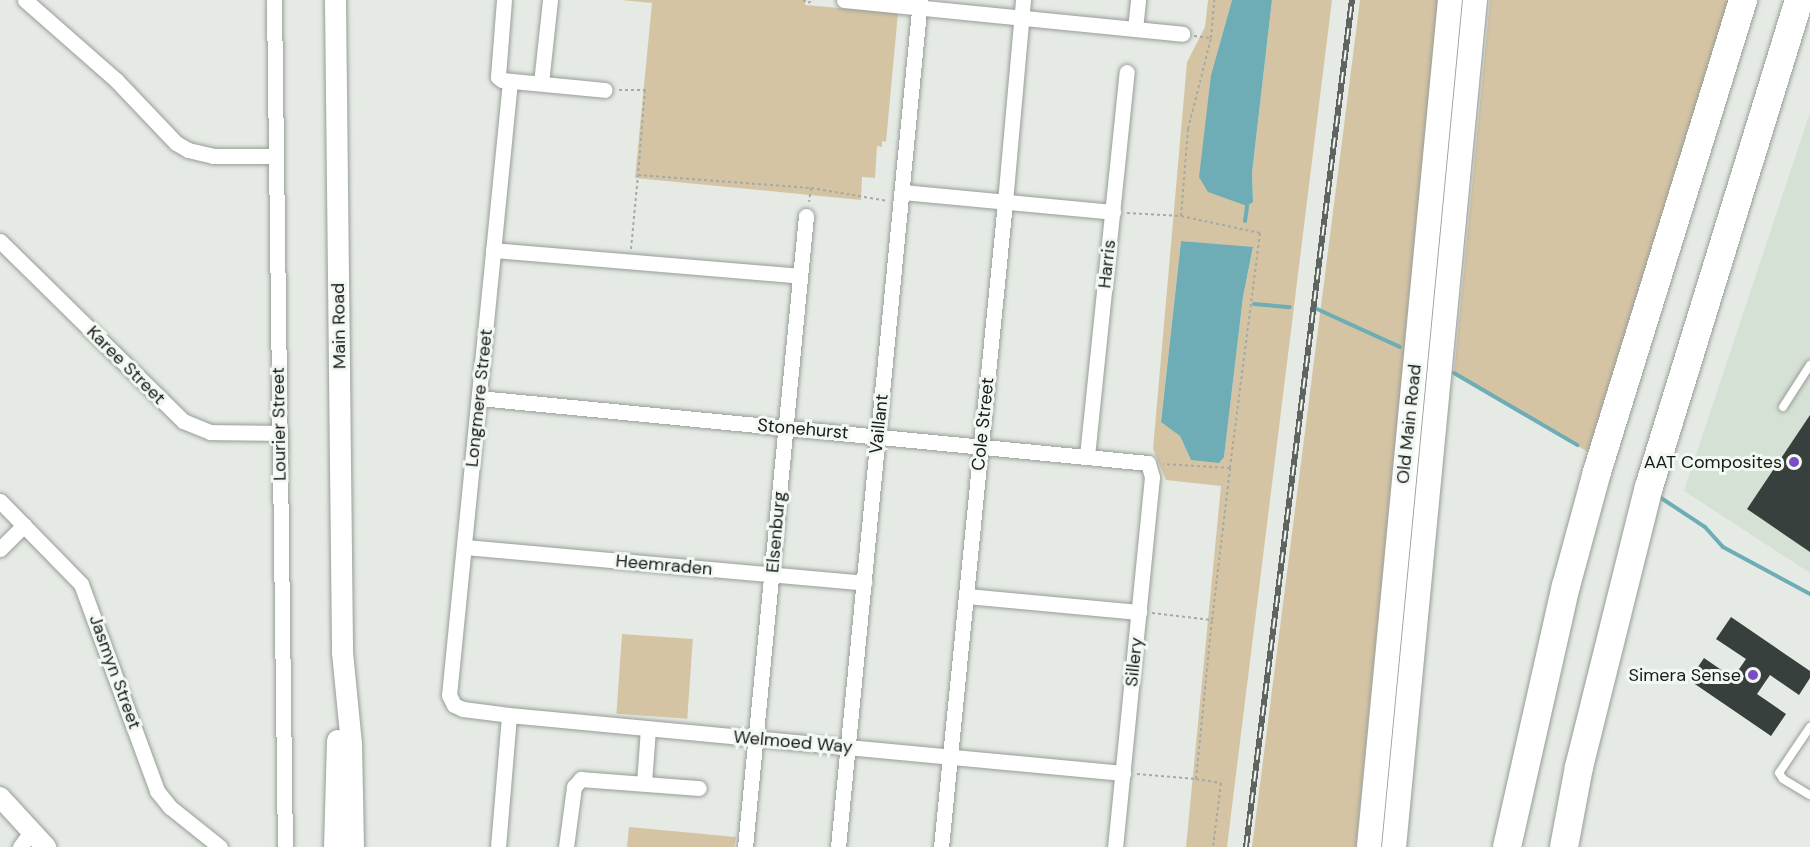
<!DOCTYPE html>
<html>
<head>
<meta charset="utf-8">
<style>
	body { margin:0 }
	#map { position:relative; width:1810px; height:847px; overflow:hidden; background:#e5ebe4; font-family:"DM Sans",sans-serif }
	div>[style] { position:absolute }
	.built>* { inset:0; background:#d6e1d5 }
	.green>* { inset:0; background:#d5c4a4; transform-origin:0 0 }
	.water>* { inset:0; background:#6eadb5 }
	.stream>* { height:4px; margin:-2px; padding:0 2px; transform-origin:2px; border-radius:2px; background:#6eadb5 }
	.building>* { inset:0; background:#38403d }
	.path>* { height:2px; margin-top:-1px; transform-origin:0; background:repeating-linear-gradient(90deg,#a5aaa5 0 3px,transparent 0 6px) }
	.roads { filter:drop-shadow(0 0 2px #979d97) drop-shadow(0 0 2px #979d97) }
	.service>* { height:8px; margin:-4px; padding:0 4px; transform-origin:4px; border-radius:4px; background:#fff }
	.minor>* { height:15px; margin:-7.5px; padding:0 7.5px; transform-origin:7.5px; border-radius:7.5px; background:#fff }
	.tertiary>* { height:20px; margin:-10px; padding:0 10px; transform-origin:10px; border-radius:10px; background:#fff }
	.secondary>* { height:21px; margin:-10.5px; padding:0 10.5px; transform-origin:10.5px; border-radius:10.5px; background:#fff }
	.primary>* { height:24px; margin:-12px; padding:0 12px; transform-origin:12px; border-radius:12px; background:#fff }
	.motorway>* { height:28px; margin:-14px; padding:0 14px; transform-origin:14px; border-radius:14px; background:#fff }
	.rail>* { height:6px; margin-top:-3px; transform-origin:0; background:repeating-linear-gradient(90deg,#f2f8f2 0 11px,#606460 0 22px); box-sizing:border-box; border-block:2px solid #606460 }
	.dots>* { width:16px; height:16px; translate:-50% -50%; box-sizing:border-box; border:3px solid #f2f8f2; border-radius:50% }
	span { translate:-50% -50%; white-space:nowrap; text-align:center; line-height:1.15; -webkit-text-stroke:6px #f2f8f2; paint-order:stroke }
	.street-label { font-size:18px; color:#171a17 }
	.poi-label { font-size:18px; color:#171a17 }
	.right { translate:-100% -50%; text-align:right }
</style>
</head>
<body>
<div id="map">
	<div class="built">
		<div style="clip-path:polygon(1810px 112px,1810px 573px,1684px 491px)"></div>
	</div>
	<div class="green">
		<div style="clip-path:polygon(621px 0,805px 0,805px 5px,898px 13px,886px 142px,882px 141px,882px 147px,877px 146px,875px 178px,862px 177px,861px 200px,635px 178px,652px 3px)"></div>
		<div style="clip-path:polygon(evenodd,1208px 0,1232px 0,1211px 75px,1240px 203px,1247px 206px,1253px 201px,1252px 173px,1272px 0,1332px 0,1227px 847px,1186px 847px,1221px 486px,1166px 480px,1153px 449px,1187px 62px,1205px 27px,1208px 0,1181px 241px,1253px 248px,1243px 297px,1224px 457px,1191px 460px,1180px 436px,1161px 421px,1181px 241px)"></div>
		<div style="clip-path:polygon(1360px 0,1438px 0,1356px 847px,1252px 847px)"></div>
		<div style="clip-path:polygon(1490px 0,1729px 0,1588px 452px,1454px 373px)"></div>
		<div style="left:622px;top:634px;width:71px;height:80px;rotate:4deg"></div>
		<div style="clip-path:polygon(629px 827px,736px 837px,734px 847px,627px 847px)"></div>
	</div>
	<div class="water">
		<div style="clip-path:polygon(1232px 0,1272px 0,1252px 173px,1253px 202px,1247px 206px,1208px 192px,1199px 177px,1211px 75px)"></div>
		<div style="clip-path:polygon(1181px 241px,1253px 247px,1243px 297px,1224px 457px,1219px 463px,1191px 460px,1180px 436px,1161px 422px)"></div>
	</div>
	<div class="stream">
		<div style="left:1245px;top:221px;width:15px;rotate:-82deg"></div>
		<div style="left:1254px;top:304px;width:36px;rotate:5deg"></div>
		<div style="left:1317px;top:309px;width:91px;rotate:24.6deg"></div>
		<div style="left:1454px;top:373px;width:143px;rotate:30.3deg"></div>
		<div style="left:1658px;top:496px;width:56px;rotate:33.4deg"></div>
		<div style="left:1705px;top:527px;width:27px;rotate:48deg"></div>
		<div style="left:1723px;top:547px;width:99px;rotate:28.4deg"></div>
	</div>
	<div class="building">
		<div style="clip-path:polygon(1810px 415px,1810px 552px,1747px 509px)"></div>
		<div style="clip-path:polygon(1731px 617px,1810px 671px,1810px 678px,1799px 695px,1770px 675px,1757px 694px,1786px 714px,1771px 736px,1689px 680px,1704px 658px,1733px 678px,1746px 659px,1716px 639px)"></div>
	</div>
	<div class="path">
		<div style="left:803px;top:0;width:6px;rotate:31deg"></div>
		<div style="left:808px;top:3px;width:6px;rotate:-31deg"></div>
		<div style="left:1194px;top:36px;width:17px;rotate:7deg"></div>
		<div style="left:1211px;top:38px;width:38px;rotate:-85deg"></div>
		<div style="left:619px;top:90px;width:26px"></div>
		<div style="left:645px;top:90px;width:85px;rotate:94.7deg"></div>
		<div style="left:811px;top:188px;width:78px;rotate:9.6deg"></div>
		<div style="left:1127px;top:213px;width:54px;rotate:3.2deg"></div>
		<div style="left:1181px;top:216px;width:81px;rotate:12.1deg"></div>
		<div style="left:1260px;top:233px;width:237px;rotate:97.3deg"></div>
		<div style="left:1230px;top:468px;width:67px;rotate:-176.6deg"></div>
		<div style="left:1181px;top:216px;width:87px;rotate:-85.4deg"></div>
		<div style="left:1188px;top:129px;width:94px;rotate:-75.8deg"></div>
		<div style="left:631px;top:249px;width:74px;rotate:-84.6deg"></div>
		<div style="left:638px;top:175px;width:173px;rotate:4.3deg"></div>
		<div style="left:811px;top:188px;width:14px;rotate:98deg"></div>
		<div style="left:1152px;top:613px;width:60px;rotate:6.7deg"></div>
		<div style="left:1212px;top:620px;width:153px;rotate:-83.2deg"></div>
		<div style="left:1137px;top:774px;width:59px;rotate:4.8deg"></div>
		<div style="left:1196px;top:779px;width:160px;rotate:-84.3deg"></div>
		<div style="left:1196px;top:779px;width:25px;rotate:9deg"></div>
		<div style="left:1221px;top:783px;width:64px;rotate:97.1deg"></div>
	</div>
	<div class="roads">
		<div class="service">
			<div style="left:1783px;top:407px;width:50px;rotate:-57.3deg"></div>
			<div style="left:1810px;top:727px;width:55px;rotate:124deg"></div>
			<div style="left:1779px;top:773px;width:7px;rotate:56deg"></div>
			<div style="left:1783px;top:779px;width:31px;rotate:31deg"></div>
		</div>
		<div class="minor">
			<div style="left:25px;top:0;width:121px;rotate:41.3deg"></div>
			<div style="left:116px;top:80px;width:87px;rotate:46.4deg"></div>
			<div style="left:176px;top:143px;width:14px;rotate:30deg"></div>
			<div style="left:188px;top:150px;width:26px;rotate:13deg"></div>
			<div style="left:213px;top:156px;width:63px"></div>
			<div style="left:274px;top:0;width:847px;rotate:89.26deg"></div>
			<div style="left:504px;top:0;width:77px;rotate:94.5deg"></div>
			<div style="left:498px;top:77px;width:5px;rotate:37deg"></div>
			<div style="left:502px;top:80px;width:103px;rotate:5.5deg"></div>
			<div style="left:844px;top:0;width:340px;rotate:5.7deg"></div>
			<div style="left:1135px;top:29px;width:29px;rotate:-84deg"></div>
			<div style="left:510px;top:81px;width:617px;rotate:95.67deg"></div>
			<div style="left:449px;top:695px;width:11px;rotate:63deg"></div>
			<div style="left:454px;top:705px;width:10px;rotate:24deg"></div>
			<div style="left:463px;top:709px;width:46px;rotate:7.4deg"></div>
			<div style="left:509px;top:715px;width:617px;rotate:5.4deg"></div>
			<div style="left:541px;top:83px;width:83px;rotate:-83.8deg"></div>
			<div style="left:902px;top:192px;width:212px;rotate:5.4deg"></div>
			<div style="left:0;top:241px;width:257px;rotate:44.5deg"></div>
			<div style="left:183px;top:421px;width:29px;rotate:22deg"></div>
			<div style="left:210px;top:432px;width:69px;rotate:0.8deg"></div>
			<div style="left:493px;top:250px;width:308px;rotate:4.8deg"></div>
			<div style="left:479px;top:398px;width:672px;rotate:5.55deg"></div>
			<div style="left:1148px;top:463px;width:15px;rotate:74deg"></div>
			<div style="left:1152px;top:477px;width:372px;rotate:95.7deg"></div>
			<div style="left:1087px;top:456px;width:386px;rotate:-84.1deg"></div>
			<div style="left:0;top:501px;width:116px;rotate:45.7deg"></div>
			<div style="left:81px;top:584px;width:221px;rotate:69.8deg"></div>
			<div style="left:157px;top:791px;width:21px;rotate:51deg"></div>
			<div style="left:170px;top:807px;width:64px;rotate:38.7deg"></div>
			<div style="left:464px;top:547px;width:402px;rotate:5.1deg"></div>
			<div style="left:0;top:549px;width:34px;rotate:-45deg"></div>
			<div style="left:966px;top:596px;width:174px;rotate:5.3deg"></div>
			<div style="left:644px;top:783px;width:54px;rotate:-85.8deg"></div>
			<div style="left:20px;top:847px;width:19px;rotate:-54deg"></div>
			<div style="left:498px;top:847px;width:132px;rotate:-85.2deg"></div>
			<div style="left:566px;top:847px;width:61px;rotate:-82.4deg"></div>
			<div style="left:574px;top:787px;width:11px;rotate:-49deg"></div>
			<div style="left:581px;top:779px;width:118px;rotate:4.4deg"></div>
			<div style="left:745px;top:847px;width:634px;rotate:-84.48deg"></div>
			<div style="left:838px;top:847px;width:851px;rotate:-84.47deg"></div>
			<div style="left:941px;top:847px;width:648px;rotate:-84.33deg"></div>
			<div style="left:1005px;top:202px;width:203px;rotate:-84.9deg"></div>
		</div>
		<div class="tertiary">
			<div style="left:0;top:797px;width:68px;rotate:47.4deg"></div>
		</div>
		<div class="secondary">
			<div style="left:335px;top:0;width:652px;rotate:89.38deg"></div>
			<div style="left:342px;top:652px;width:91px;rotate:84.4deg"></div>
			<div style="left:351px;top:743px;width:104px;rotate:88.9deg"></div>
			<div style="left:334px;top:847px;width:107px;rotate:-88.4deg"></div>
		</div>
		<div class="primary">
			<div style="left:1369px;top:847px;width:851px;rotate:-84.54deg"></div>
			<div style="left:1394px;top:847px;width:851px;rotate:-84.54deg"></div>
		</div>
		<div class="motorway">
			<div style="left:1507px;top:847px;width:268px;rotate:-77.3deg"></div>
			<div style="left:1566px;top:586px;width:118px;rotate:-74.8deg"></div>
			<div style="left:1597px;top:472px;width:494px;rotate:-72.8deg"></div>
			<div style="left:1564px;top:847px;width:81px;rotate:-79.4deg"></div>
			<div style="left:1579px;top:767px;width:289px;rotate:-76deg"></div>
			<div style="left:1649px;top:487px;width:510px;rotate:-72.88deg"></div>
		</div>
	</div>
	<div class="rail">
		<div style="left:1246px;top:847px;width:854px;rotate:-82.87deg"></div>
	</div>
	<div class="dots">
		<div style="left:1794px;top:462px;background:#7d4cc4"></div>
		<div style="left:1753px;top:675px;background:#7d4cc4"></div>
	</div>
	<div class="street-label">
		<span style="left:1107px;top:264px;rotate:-84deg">Harris</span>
		<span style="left:339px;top:326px;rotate:-91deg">Main Road</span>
		<span style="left:126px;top:365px;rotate:45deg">Karee Street</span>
		<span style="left:479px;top:398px;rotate:-84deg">Longmere Street</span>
		<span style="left:279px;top:424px;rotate:-91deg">Lourier Street</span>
		<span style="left:879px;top:424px;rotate:-84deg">Vaillant</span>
		<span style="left:983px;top:424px;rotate:-84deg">Cole Street</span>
		<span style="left:1409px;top:424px;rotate:-84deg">Old Main Road</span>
		<span style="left:803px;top:429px;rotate:5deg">Stonehurst</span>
		<span style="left:776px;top:532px;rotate:-85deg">Elsenburg</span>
		<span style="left:664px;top:565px;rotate:5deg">Heemraden</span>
		<span style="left:1134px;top:662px;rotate:-84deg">Sillery</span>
		<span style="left:115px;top:672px;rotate:70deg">Jasmyn Street</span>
		<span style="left:793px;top:742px;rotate:5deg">Welmoed Way</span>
	</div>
	<div class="poi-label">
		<span class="right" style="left:1782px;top:462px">AAT Composites</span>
		<span class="right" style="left:1741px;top:675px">Simera Sense</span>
	</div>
</div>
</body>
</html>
